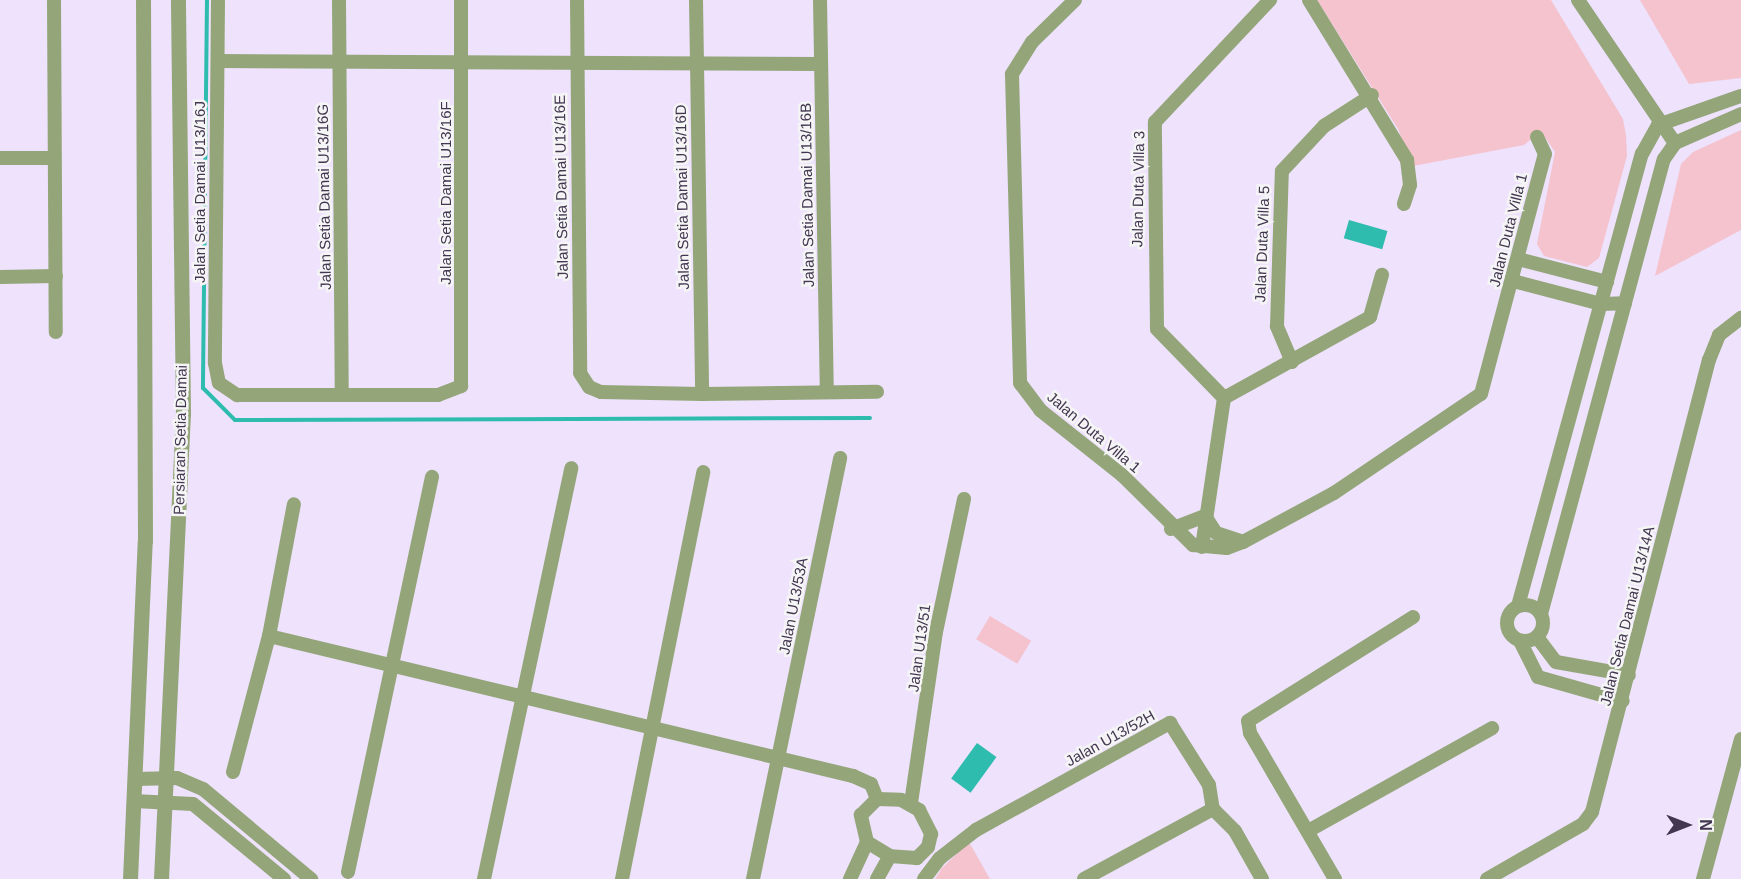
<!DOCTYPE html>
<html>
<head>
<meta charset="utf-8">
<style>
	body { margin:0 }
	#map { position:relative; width:1741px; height:879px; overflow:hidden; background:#eee2fd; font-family:Helvetica,sans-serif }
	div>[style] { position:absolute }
	.green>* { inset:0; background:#f5c3cd; transform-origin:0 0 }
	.water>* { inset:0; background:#2ebcaf; transform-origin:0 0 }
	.stream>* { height:4px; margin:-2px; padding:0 2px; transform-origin:2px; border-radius:2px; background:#2ebcaf }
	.minor>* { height:14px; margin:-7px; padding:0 7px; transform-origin:7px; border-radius:7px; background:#94a679 }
	.minor>.ring { margin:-7px; padding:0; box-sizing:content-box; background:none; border:14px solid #94a679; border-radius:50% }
	.tertiary>* { height:15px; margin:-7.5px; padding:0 7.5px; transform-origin:7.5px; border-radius:7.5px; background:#94a679 }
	span { translate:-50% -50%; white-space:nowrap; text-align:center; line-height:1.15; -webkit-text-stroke:5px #f5f5f5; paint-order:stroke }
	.street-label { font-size:15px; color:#423651 }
	.north { position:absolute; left:1657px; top:795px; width:60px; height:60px; -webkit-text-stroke:4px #f5f5f5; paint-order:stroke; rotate:90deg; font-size:16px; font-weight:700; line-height:24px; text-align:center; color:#423651 }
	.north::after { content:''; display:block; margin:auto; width:21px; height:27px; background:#423651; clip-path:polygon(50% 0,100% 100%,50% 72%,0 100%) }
</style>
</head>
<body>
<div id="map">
	<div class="green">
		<div style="clip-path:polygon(1317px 0,1551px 0,1623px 119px,1626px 135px,1627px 156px,1599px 258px,1587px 267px,1544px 256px,1537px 244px,1555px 152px,1541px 131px,1524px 145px,1413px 166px,1398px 129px)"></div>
		<div style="clip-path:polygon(1640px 0,1741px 0,1741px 78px,1689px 84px)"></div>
		<div style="clip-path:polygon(1741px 130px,1741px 230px,1655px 276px,1681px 164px,1693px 152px)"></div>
		<div style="left:990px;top:616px;width:48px;height:27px;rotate:31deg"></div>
		<div style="clip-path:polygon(969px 842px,990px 879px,935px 879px,942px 868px)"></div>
	</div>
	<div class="water">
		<div style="left:1349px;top:220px;width:40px;height:19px;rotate:16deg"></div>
		<div style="left:977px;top:743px;width:24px;height:44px;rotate:36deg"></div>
	</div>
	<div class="stream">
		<div style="left:207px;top:0;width:388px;rotate:90.6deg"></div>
		<div style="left:203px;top:388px;width:45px;rotate:45deg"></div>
		<div style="left:235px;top:420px;width:635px;rotate:-0.18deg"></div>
	</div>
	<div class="minor">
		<div style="left:54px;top:0;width:332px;rotate:89.7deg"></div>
		<div style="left:218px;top:0;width:363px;rotate:90.5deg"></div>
		<div style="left:215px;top:363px;width:20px;rotate:79deg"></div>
		<div style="left:219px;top:383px;width:22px;rotate:34deg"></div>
		<div style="left:237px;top:395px;width:201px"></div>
		<div style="left:438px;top:395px;width:25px;rotate:-21deg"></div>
		<div style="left:461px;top:386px;width:386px;rotate:-90deg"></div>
		<div style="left:339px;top:0;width:394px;rotate:89.6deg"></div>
		<div style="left:577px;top:0;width:373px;rotate:89.5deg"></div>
		<div style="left:580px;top:373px;width:17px;rotate:57deg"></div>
		<div style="left:589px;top:387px;width:13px;rotate:23deg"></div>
		<div style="left:601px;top:392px;width:101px;rotate:1.1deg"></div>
		<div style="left:702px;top:394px;width:175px;rotate:-0.7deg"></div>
		<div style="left:696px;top:0;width:394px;rotate:89.1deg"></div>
		<div style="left:820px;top:0;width:389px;rotate:89deg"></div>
		<div style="left:1075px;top:0;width:60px;rotate:135.7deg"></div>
		<div style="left:1032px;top:42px;width:38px;rotate:122deg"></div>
		<div style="left:1012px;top:74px;width:309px;rotate:88.5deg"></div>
		<div style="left:1020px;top:383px;width:34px;rotate:53deg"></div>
		<div style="left:1040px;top:410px;width:105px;rotate:38.4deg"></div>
		<div style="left:1122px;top:475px;width:100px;rotate:44.6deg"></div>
		<div style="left:1193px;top:545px;width:34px;rotate:5deg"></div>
		<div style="left:1227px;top:548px;width:17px;rotate:-21deg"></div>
		<div style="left:1243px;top:542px;width:103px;rotate:-28.3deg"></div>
		<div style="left:1334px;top:493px;width:177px;rotate:-34deg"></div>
		<div style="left:1481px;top:394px;width:248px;rotate:-75.1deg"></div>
		<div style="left:1545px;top:154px;width:19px;rotate:-115deg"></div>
		<div style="left:1309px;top:0;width:188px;rotate:58.5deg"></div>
		<div style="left:1407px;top:160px;width:25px;rotate:83deg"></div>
		<div style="left:1410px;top:185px;width:20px;rotate:108deg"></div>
		<div style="left:1578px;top:0;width:173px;rotate:55.9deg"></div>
		<div style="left:218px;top:61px;width:603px;rotate:0.29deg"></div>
		<div style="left:0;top:158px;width:54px"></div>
		<div style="left:1518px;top:259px;width:92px;rotate:14.5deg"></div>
		<div style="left:0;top:277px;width:56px;rotate:-1deg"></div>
		<div style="left:1513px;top:281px;width:91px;rotate:14.6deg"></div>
		<div style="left:1601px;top:304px;width:24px;rotate:-2deg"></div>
		<div style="left:1292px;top:362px;width:39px;rotate:-113deg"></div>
		<div style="left:1277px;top:326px;width:155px;rotate:-88.2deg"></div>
		<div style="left:1282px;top:171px;width:62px;rotate:-47deg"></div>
		<div style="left:1324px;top:126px;width:57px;rotate:-32.9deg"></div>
		<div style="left:1224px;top:398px;width:96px;rotate:-134.2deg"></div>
		<div style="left:1157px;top:329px;width:207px;rotate:-90.6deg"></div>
		<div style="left:1155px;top:122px;width:168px;rotate:-46.7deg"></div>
		<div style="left:1224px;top:398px;width:167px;rotate:-29deg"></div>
		<div style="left:1370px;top:317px;width:44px;rotate:-74.1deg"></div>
		<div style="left:1171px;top:529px;width:36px;rotate:-21deg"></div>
		<div style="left:1205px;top:516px;width:20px;rotate:57deg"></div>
		<div style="left:1216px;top:533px;width:28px;rotate:18deg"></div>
		<div style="left:1202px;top:547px;width:151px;rotate:-81.6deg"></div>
		<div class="ring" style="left:1507px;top:605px;width:22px;height:22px"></div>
		<div style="left:1518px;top:606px;width:469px;rotate:-74.7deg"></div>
		<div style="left:1642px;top:154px;width:33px;rotate:-61deg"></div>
		<div style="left:1658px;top:125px;width:88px;rotate:-19.3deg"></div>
		<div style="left:1541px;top:614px;width:471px;rotate:-74.9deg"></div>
		<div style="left:1664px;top:159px;width:19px;rotate:-55deg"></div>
		<div style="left:1675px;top:143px;width:72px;rotate:-23.7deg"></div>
		<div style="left:269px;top:636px;width:601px;rotate:13.48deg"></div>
		<div style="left:853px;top:776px;width:20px;rotate:24deg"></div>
		<div style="left:871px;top:784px;width:16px;rotate:68deg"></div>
		<div style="left:1537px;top:637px;width:31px;rotate:53deg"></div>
		<div style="left:1556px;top:662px;width:74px;rotate:10.1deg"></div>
		<div style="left:1520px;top:641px;width:40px;rotate:63.4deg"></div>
		<div style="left:1538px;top:677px;width:88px;rotate:15.8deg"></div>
		<div style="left:233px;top:772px;width:141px;rotate:-75.2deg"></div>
		<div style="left:269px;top:636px;width:134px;rotate:-79.3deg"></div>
		<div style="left:135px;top:779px;width:42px;rotate:-1.4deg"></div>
		<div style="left:177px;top:778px;width:28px;rotate:23deg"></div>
		<div style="left:203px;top:789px;width:141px;rotate:39.8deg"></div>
		<div style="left:877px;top:799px;width:24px;rotate:2deg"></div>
		<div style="left:901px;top:800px;width:21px;rotate:29deg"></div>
		<div style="left:919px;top:810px;width:27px;rotate:63deg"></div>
		<div style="left:931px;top:834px;width:13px;rotate:103deg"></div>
		<div style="left:928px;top:847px;width:16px;rotate:135deg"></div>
		<div style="left:917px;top:858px;width:27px;rotate:-176deg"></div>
		<div style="left:890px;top:856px;width:27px;rotate:-149deg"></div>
		<div style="left:867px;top:842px;width:28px;rotate:-103deg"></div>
		<div style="left:861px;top:815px;width:23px;rotate:-45deg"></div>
		<div style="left:134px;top:801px;width:59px;rotate:2.9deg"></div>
		<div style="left:193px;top:804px;width:118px;rotate:39.5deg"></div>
		<div style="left:911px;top:803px;width:173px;rotate:-81.7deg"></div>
		<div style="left:936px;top:632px;width:136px;rotate:-78.1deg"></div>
		<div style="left:1308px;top:831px;width:211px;rotate:-29.2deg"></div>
		<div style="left:348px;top:872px;width:404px;rotate:-78deg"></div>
		<div style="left:484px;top:879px;width:420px;rotate:-78deg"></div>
		<div style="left:622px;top:879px;width:415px;rotate:-78.7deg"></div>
		<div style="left:753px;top:879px;width:430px;rotate:-78.3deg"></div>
		<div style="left:850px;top:879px;width:41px;rotate:-65.3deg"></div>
		<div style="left:877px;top:879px;width:26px;rotate:-61deg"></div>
		<div style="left:924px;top:879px;width:26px;rotate:-53deg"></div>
		<div style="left:940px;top:858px;width:46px;rotate:-37.9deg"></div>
		<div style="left:976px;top:830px;width:222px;rotate:-28.9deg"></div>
		<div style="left:1170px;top:723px;width:73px;rotate:57.8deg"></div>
		<div style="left:1209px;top:785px;width:24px;rotate:81deg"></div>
		<div style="left:1213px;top:809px;width:31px;rotate:45deg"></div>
		<div style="left:1235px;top:831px;width:55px;rotate:60.6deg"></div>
		<div style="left:1084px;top:879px;width:147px;rotate:-28.5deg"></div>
		<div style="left:1335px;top:879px;width:169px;rotate:-120.2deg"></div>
		<div style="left:1250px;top:733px;width:12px;rotate:-99deg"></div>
		<div style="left:1248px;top:721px;width:195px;rotate:-32.2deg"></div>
		<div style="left:1487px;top:879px;width:111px;rotate:-29.8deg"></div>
		<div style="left:1583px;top:824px;width:15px;rotate:-53deg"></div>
		<div style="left:1592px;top:812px;width:467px;rotate:-75.5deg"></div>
		<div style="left:1709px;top:360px;width:27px;rotate:-68deg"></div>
		<div style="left:1719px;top:335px;width:28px;rotate:-38deg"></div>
		<div style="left:1703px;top:879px;width:145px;rotate:-74.8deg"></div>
	</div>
	<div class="tertiary">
		<div style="left:130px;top:879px;width:338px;rotate:-87.5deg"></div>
		<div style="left:145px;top:541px;width:541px;rotate:-90.21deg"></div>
		<div style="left:161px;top:879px;width:466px;rotate:-87.3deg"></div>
		<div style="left:183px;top:414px;width:414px;rotate:-90.7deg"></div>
	</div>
	<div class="street-label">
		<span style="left:561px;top:187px;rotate:-91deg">Jalan Setia Damai U13/16E</span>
		<span style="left:1138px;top:189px;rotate:-89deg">Jalan Duta Villa 3</span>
		<span style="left:200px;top:192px;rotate:-90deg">Jalan Setia Damai U13/16J</span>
		<span style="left:446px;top:193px;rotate:-90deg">Jalan Setia Damai U13/16F</span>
		<span style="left:807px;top:195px;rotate:-91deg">Jalan Setia Damai U13/16B</span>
		<span style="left:324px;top:197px;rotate:-91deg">Jalan Setia Damai U13/16G</span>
		<span style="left:682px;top:197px;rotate:-91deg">Jalan Setia Damai U13/16D</span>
		<span style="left:1508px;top:230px;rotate:-76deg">Jalan Duta Villa 1</span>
		<span style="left:1262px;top:244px;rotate:-88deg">Jalan Duta Villa 5</span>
		<span style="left:1094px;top:432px;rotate:40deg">Jalan Duta Villa 1</span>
		<span style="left:180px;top:440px;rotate:-89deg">Persiaran Setia Damai</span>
		<span style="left:793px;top:606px;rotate:-79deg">Jalan U13/53A</span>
		<span style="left:1627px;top:616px;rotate:-76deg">Jalan Setia Damai U13/14A</span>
		<span style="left:919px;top:648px;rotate:-82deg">Jalan U13/51</span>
		<span style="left:1110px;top:738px;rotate:-29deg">Jalan U13/52H</span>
	</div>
	<div class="north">N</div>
</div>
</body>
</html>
